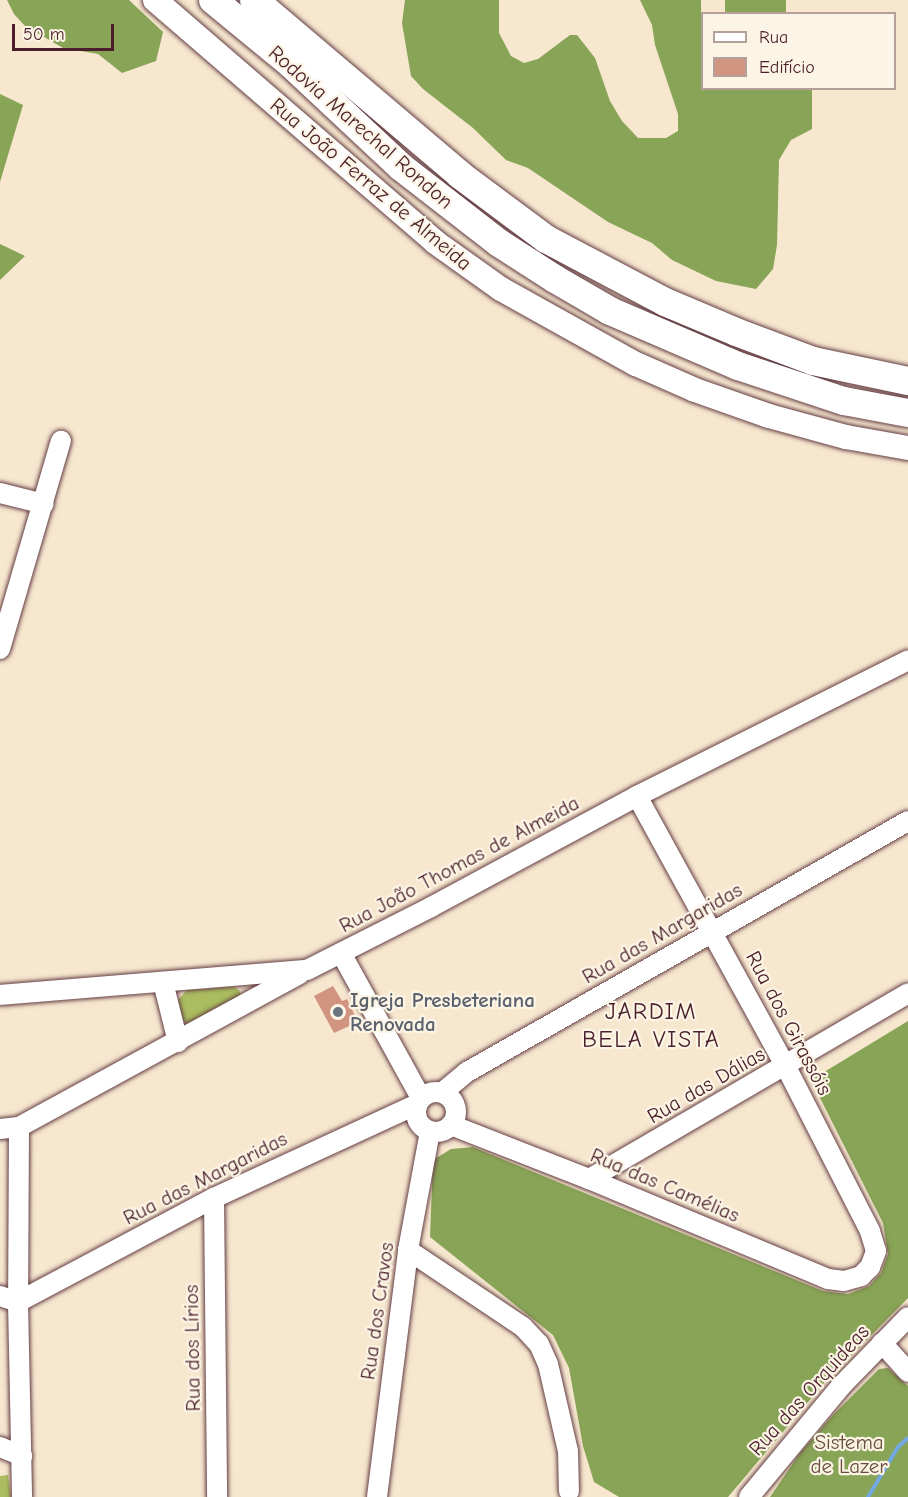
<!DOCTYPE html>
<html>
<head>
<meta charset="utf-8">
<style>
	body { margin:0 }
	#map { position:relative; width:908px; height:1497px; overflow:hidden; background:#f7e7cf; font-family:"Comic Neue",sans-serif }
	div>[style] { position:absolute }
	.green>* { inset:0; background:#abbd60 }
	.forest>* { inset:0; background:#88a456; transform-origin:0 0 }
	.stream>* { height:4px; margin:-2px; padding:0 2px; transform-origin:2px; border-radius:2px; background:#73a9e1 }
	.building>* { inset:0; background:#d19480 }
	.roads { filter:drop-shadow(0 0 2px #643d44) drop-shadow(0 0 2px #643d44) }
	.minor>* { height:20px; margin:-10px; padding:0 10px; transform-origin:10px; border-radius:10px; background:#fff }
	.minor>.ring { margin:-10px; padding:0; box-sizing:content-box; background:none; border:20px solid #fff; border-radius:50% }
	.major>* { height:24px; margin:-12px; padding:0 12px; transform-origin:12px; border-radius:12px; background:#fff }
	.highway>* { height:28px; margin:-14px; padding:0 14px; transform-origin:14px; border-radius:14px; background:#fff }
	.dots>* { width:16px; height:16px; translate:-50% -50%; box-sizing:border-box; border:3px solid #fcf5e5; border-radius:50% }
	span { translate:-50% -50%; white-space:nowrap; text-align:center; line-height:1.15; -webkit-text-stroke:4.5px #fcf5e5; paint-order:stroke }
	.street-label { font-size:21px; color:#4a1f2b }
	.worship-label { font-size:21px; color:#5b616d; font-weight:700 }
	.left { translate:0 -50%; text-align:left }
	.park-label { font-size:21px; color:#674e3b }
	.quarter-label { font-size:24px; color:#4a1f2b; letter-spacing:1.5px }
	.legend { position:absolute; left:701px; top:12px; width:195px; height:78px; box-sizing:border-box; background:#fcf5e5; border:2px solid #b59f9b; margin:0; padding:8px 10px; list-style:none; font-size:18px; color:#4a1f2b }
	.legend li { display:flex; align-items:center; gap:12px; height:30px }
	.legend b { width:30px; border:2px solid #b59f9b }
	.scale { position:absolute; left:12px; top:24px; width:102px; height:27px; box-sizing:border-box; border:3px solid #4a1f2b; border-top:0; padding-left:8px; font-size:18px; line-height:21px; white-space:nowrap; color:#4a1f2b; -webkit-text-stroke:4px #fcf5e5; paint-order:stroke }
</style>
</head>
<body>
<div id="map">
	<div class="green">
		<div style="clip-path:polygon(234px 987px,239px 990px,241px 996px,187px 1024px,178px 1015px,176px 1002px,187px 990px)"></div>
		<div style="clip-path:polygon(8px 1475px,11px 1497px,0 1497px,0 1476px)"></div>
	</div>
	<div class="forest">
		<div style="clip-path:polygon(7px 0,129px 0,163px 32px,156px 61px,122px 73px,98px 54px,63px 48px,25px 26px,14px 14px)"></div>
		<div style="clip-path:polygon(405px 0,499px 0,499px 33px,511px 56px,524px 63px,538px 59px,570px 35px,577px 35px,595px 58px,610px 101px,622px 121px,638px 138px,666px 138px,678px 131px,678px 114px,655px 45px,652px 25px,640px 0,701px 0,702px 88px,812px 89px,812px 129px,791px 140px,779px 160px,777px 245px,773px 269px,756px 289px,716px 281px,672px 260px,652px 243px,608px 222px,528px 168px,506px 160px,473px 128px,423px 89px,411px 76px,402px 23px)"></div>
		<div style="left:725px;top:0;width:61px;height:13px"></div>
		<div style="clip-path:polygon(0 94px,23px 105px,0 182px)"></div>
		<div style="clip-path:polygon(0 244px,25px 256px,0 280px)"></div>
		<div style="clip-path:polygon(908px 1021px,908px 1298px,824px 1383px,728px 1497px,619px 1497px,594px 1482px,583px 1446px,569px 1368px,553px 1335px,430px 1237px,433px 1160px,451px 1149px,473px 1147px,823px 1291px,848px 1294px,869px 1286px,881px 1273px,888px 1254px,883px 1223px,811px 1080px)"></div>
		<div style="clip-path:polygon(888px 1368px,908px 1386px,908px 1497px,770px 1497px,800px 1453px,833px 1415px,879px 1369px)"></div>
	</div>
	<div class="stream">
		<div style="left:868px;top:1497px;width:58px;rotate:-59deg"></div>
		<div style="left:898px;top:1447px;width:13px;rotate:-42deg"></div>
	</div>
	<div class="building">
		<div style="clip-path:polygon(333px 986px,342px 1001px,347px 999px,358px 1022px,334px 1033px,314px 996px)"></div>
	</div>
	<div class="roads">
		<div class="minor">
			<div style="left:0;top:493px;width:45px;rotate:14deg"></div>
			<div style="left:0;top:649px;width:217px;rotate:-73.7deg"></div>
			<div style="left:341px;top:953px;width:166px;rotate:61.1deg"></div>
			<div style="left:163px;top:982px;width:62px;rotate:76deg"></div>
			<div style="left:0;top:995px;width:308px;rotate:-4.7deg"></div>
			<div style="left:307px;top:970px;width:139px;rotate:-26.9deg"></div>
			<div style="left:431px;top:907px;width:234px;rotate:-28.3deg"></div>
			<div style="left:637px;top:796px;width:303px;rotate:-26.6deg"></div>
			<div class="ring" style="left:416px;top:1092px;width:20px;height:20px"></div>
			<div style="left:443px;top:1092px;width:31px;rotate:-40deg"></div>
			<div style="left:467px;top:1072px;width:507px;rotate:-29.65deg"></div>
			<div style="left:451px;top:1125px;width:148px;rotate:21.4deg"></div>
			<div style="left:589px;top:1179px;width:259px;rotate:22.7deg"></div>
			<div style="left:828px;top:1279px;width:16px;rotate:7deg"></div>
			<div style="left:844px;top:1281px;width:18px;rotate:-16deg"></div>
			<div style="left:861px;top:1276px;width:13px;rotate:-45deg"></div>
			<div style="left:870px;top:1267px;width:17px;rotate:-69deg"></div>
			<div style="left:876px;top:1251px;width:21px;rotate:-107deg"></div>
			<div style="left:870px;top:1231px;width:184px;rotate:-117.1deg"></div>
			<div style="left:786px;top:1067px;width:309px;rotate:-118.8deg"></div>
			<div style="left:19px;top:1127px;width:175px;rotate:90.3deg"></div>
			<div style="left:18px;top:1302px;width:195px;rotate:88.8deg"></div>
			<div style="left:0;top:1129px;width:19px;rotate:-6deg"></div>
			<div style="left:19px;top:1127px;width:320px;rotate:-28.6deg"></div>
			<div style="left:589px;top:1179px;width:369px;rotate:-30.2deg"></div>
			<div style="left:214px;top:1198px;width:299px;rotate:89.4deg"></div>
			<div style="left:408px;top:1250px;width:138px;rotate:33.8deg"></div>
			<div style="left:523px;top:1327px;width:23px;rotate:47deg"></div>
			<div style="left:539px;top:1344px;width:22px;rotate:66deg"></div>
			<div style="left:548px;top:1364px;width:89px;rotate:77.1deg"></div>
			<div style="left:568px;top:1451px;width:40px;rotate:88.6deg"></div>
			<div style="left:0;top:1296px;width:19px;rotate:18deg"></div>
			<div style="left:18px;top:1302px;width:222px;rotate:-28deg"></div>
			<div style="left:214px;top:1198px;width:224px;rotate:-24.8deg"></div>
			<div style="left:882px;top:1343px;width:39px;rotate:48deg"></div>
			<div style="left:0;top:1447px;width:24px;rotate:22deg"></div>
			<div style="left:377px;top:1497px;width:249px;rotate:-82.8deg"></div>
			<div style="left:408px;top:1250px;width:121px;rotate:-79.5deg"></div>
			<div style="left:749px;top:1497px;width:144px;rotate:-50.3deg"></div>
			<div style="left:841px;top:1386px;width:96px;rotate:-45.8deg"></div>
		</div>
		<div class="major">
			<div style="left:155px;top:0;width:370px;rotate:40.8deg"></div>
			<div style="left:435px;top:242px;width:81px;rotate:35.5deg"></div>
			<div style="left:501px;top:289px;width:154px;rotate:29.1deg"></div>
			<div style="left:636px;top:364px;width:64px;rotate:23.8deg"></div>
			<div style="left:695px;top:390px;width:78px;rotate:19.4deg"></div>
			<div style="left:769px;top:416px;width:80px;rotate:15.3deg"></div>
			<div style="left:846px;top:437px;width:63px;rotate:10.1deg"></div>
		</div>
		<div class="highway">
			<div style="left:213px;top:0;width:102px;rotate:39.4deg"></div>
			<div style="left:292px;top:65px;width:149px;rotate:43.1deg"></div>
			<div style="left:401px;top:167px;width:124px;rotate:37.8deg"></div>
			<div style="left:499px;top:243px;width:67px;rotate:32.7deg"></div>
			<div style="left:555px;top:279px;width:64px;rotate:30.2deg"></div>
			<div style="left:610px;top:311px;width:139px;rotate:23.3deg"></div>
			<div style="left:738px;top:366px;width:112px;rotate:18.3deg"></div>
			<div style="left:844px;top:401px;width:65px;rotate:10.6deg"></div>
			<div style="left:254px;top:0;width:270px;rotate:40.3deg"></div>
			<div style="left:460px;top:175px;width:107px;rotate:36.7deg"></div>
			<div style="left:546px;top:239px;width:135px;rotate:27.9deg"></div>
			<div style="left:665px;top:302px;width:77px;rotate:22.9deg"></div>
			<div style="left:736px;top:332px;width:82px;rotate:20.6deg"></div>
			<div style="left:813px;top:361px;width:97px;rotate:11.9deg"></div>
		</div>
	</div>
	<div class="dots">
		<div style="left:338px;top:1012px;background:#6b7280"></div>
	</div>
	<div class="street-label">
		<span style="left:361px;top:127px;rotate:41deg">Rodovia Marechal Rondon</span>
		<span style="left:371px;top:184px;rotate:40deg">Rua João Ferraz de Almeida</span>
		<span style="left:459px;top:864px;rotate:-28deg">Rua João Thomas de Almeida</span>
		<span style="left:662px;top:933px;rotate:-30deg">Rua das Margaridas</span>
		<span style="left:789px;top:1023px;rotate:62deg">Rua dos Girassóis</span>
		<span style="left:706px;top:1085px;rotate:-30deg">Rua das Dálias</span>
		<span style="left:205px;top:1178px;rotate:-27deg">Rua das Margaridas</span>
		<span style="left:665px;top:1185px;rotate:23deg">Rua das Camélias</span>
		<span style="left:377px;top:1311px;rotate:-82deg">Rua dos Cravos</span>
		<span style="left:192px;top:1348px;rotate:-91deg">Rua dos Lírios</span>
		<span style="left:809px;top:1390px;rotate:-48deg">Rua das Orquideas</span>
	</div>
	<div class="worship-label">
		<span class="left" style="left:350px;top:1012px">Igreja Presbeteriana<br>Renovada</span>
	</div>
	<div class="park-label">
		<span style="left:849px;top:1454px">Sistema<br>de Lazer</span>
	</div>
	<div class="quarter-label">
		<span style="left:651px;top:1026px">JARDIM<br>BELA VISTA</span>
	</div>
	<ul class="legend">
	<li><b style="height:8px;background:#fff"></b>Rua</li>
	<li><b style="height:16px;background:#d19480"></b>Edifício</li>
	</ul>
	<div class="scale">50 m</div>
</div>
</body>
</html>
